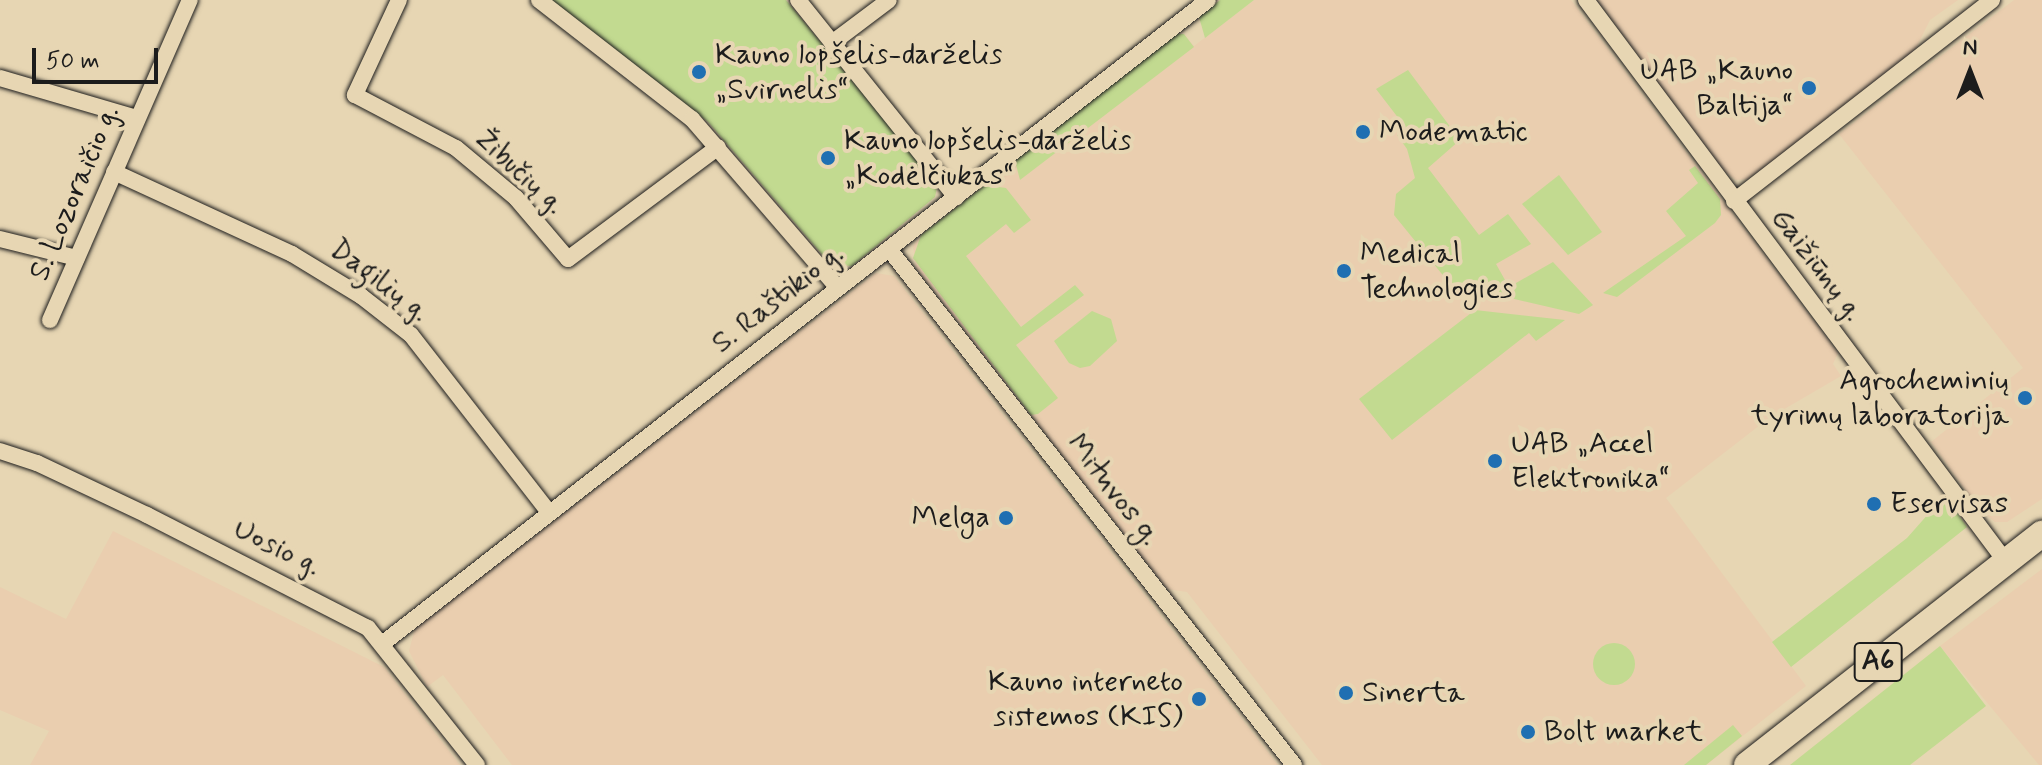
<!DOCTYPE html>
<html>
<head>
<meta charset="utf-8">
<style>
	body { margin:0 }
	#map { position:relative; width:2042px; height:765px; overflow:hidden; background:#e7d6b3; font-family:Mynerve,sans-serif }
	div>[style] { position:absolute }
	.built>* { inset:0; background:#eaceaf }
	.green>* { inset:0; background:#c2da90 }
	.round { border-radius:50% }
	.roads { filter:drop-shadow(0 0 2px #1c1c1c) drop-shadow(0 0 2px #1c1c1c) }
	.street>* { height:16px; margin:-8px; padding:0 8px; transform-origin:8px; border-radius:8px; background:#e7d6b3 }
	.primary>* { height:26px; margin:-13px; padding:0 13px; transform-origin:13px; border-radius:13px; background:#e7d6b3 }
	.dots>* { width:22px; height:22px; translate:-50% -50%; box-sizing:border-box; border:4px solid #e7d6b3; border-radius:50% }
	span { translate:-50% -50%; white-space:nowrap; text-align:center; line-height:1.15; -webkit-text-stroke:8px #e7d6b3; paint-order:stroke }
	.shield-label span { padding:2px 6px; background:#e7d6b3; border:2px solid; border-radius:6px; -webkit-text-stroke-width:0 }
	.shield-label { font-size:28px; color:#1c1c1c; font-weight:700 }
	.poi-label { font-size:30px; color:#1c1c1c }
	.left { translate:0 -50%; text-align:left }
	.right { translate:-100% -50%; text-align:right }
	.street-label { font-size:30px; color:#1c1c1c }
	.north { position:absolute; left:1930px; top:32px; width:80px; height:80px; -webkit-text-stroke:6px #e7d6b3; paint-order:stroke; rotate:0deg; font-size:22px; font-weight:700; line-height:32px; text-align:center; color:#1c1c1c }
	.north::after { content:''; display:block; margin:auto; width:28px; height:36px; background:#1c1c1c; clip-path:polygon(50% 0,100% 100%,50% 72%,0 100%) }
	.scale { position:absolute; left:32px; top:48px; width:126px; height:36px; box-sizing:border-box; border:4px solid #1c1c1c; border-top:0; padding-left:10px; font-size:24px; line-height:28px; white-space:nowrap; color:#1c1c1c; -webkit-text-stroke:6px #e7d6b3; paint-order:stroke }
</style>
</head>
<body>
<div id="map">
	<div class="built">
		<div style="clip-path:polygon(1254px 0,1571px 0,1838px 353px,1833px 364px,1841px 376px,1769px 418px,1666px 498px,1806px 686px,1706px 765px,1322px 765px,1187px 592px,1167px 589px,916px 268px,913px 246px,921px 235px,1176px 34px,1184px 34px,1194px 46px)"></div>
		<div style="clip-path:polygon(1597px 0,1958px 0,1930px 20px,1914px 52px,1772px 162px,1748px 179px,1736px 180px,1724px 171px)"></div>
		<div style="clip-path:polygon(2014px 0,2042px 0,2042px 499px,2007px 522px,1995px 522px,1979px 509px,1931px 442px,2023px 368px,1839px 134px)"></div>
		<div style="clip-path:polygon(876px 273px,894px 276px,1278px 765px,512px 765px,443px 675px,427px 687px,409px 651px,415px 628px)"></div>
		<div style="clip-path:polygon(113px 531px,384px 667px,460px 765px,30px 765px,49px 731px,0 710px,0 587px,66px 619px)"></div>
		<div style="clip-path:polygon(2042px 569px,2042px 765px,2039px 765px,1940px 646px)"></div>
	</div>
	<div class="green">
		<div style="clip-path:polygon(548px 0,786px 0,931px 177px,937px 187px,935px 197px,852px 266px,837px 265px,826px 259px,708px 122px)"></div>
		<div style="clip-path:polygon(1220px 0,1254px 0,1205px 38px,1199px 17px)"></div>
		<div style="clip-path:polygon(1176px 34px,1184px 34px,1194px 47px,1020px 180px,1015px 161px)"></div>
		<div style="clip-path:polygon(1408px 70px,1460px 140px,1428px 168px,1479px 235px,1508px 214px,1531px 244px,1496px 264px,1509px 287px,1553px 262px,1593px 305px,1579px 314px,1450px 284px,1394px 215px,1396px 194px,1415px 178px,1407px 149px,1397px 135px,1406px 128px,1376px 89px)"></div>
		<div style="clip-path:polygon(1695px 166px,1720px 199px,1721px 215px,1715px 223px,1617px 297px,1603px 293px,1686px 236px,1666px 211px,1698px 183px,1689px 170px)"></div>
		<div style="clip-path:polygon(1559px 175px,1602px 232px,1568px 255px,1522px 204px)"></div>
		<div style="clip-path:polygon(985px 185px,1006px 188px,1031px 220px,1014px 233px,1006px 224px,966px 256px,1021px 327px,1075px 285px,1084px 295px,1016px 345px,1058px 398px,1038px 414px,1031px 415px,913px 258px,921px 235px)"></div>
		<div style="clip-path:polygon(1475px 310px,1565px 320px,1536px 341px,1529px 333px,1392px 440px,1359px 399px)"></div>
		<div style="clip-path:polygon(1092px 311px,1111px 319px,1117px 341px,1090px 366px,1080px 368px,1069px 363px,1054px 341px)"></div>
		<div style="clip-path:polygon(1945px 495px,1967px 527px,1791px 667px,1772px 642px,1907px 538px)"></div>
		<div class="round" style="left:1593px;top:643px;width:42px;height:42px"></div>
		<div style="clip-path:polygon(1940px 646px,1986px 706px,1910px 765px,1790px 765px)"></div>
		<div style="clip-path:polygon(1733px 725px,1742px 736px,1706px 765px,1684px 765px)"></div>
	</div>
	<div class="roads">
		<div class="street">
			<div style="left:399px;top:0;width:105px;rotate:114.9deg"></div>
			<div style="left:355px;top:95px;width:114px;rotate:27.7deg"></div>
			<div style="left:456px;top:148px;width:78px;rotate:39.8deg"></div>
			<div style="left:516px;top:198px;width:80px;rotate:49.6deg"></div>
			<div style="left:568px;top:259px;width:187px;rotate:-36.7deg"></div>
			<div style="left:539px;top:0;width:194px;rotate:37.9deg"></div>
			<div style="left:692px;top:119px;width:223px;rotate:49.2deg"></div>
			<div style="left:798px;top:0;width:253px;rotate:51.3deg"></div>
			<div style="left:1586px;top:0;width:702px;rotate:53.23deg"></div>
			<div style="left:832px;top:43px;width:71px;rotate:-37deg"></div>
			<div style="left:0;top:78px;width:143px;rotate:16.3deg"></div>
			<div style="left:114px;top:172px;width:196px;rotate:24.7deg"></div>
			<div style="left:292px;top:254px;width:81px;rotate:31.3deg"></div>
			<div style="left:361px;top:296px;width:63px;rotate:38deg"></div>
			<div style="left:411px;top:335px;width:224px;rotate:52.1deg"></div>
			<div style="left:1734px;top:201px;width:327px;rotate:-37.9deg"></div>
			<div style="left:0;top:239px;width:79px;rotate:13.9deg"></div>
			<div style="left:889px;top:249px;width:656px;rotate:51.87deg"></div>
			<div style="left:50px;top:320px;width:349px;rotate:-66.4deg"></div>
			<div style="left:0;top:451px;width:39px;rotate:18deg"></div>
			<div style="left:37px;top:463px;width:122px;rotate:25.3deg"></div>
			<div style="left:147px;top:515px;width:248px;rotate:27.1deg"></div>
			<div style="left:368px;top:628px;width:175px;rotate:51.5deg"></div>
			<div style="left:382px;top:644px;width:1047px;rotate:-37.94deg"></div>
		</div>
		<div class="primary">
			<div style="left:1747px;top:765px;width:375px;rotate:-38.1deg"></div>
		</div>
	</div>
	<div class="dots">
		<div style="left:699px;top:72px;background:#1f6fb2"></div>
		<div style="left:1809px;top:88px;background:#1f6fb2"></div>
		<div style="left:1363px;top:132px;background:#1f6fb2"></div>
		<div style="left:828px;top:158px;background:#1f6fb2"></div>
		<div style="left:1344px;top:271px;background:#1f6fb2"></div>
		<div style="left:2025px;top:398px;background:#1f6fb2"></div>
		<div style="left:1495px;top:461px;background:#1f6fb2"></div>
		<div style="left:1874px;top:504px;background:#1f6fb2"></div>
		<div style="left:1006px;top:518px;background:#1f6fb2"></div>
		<div style="left:1346px;top:693px;background:#1f6fb2"></div>
		<div style="left:1199px;top:699px;background:#1f6fb2"></div>
		<div style="left:1528px;top:732px;background:#1f6fb2"></div>
	</div>
	<div class="shield-label">
		<span style="left:1878px;top:662px">A6</span>
	</div>
	<div class="poi-label">
		<span class="left" style="left:715px;top:72px">Kauno lopšelis-darželis<br>„Svirnelis“</span>
		<span class="right" style="left:1793px;top:88px">UAB „Kauno<br>Baltija“</span>
		<span class="left" style="left:1379px;top:132px">Modematic</span>
		<span class="left" style="left:844px;top:158px">Kauno lopšelis-darželis<br>„Kodėlčiukas“</span>
		<span class="left" style="left:1360px;top:271px">Medical<br>Technologies</span>
		<span class="right" style="left:2009px;top:398px">Agrocheminių<br>tyrimų laboratorija</span>
		<span class="left" style="left:1511px;top:461px">UAB „Accel<br>Elektronika“</span>
		<span class="left" style="left:1890px;top:504px">Eservisas</span>
		<span class="right" style="left:990px;top:518px">Melga</span>
		<span class="right" style="left:1183px;top:699px">Kauno interneto<br>sistemos (KIS)</span>
		<span class="left" style="left:1362px;top:693px">Sinerta</span>
		<span class="left" style="left:1544px;top:732px">Bolt market</span>
	</div>
	<div class="street-label">
		<span style="left:520px;top:172px;rotate:43deg">Žibučių g.</span>
		<span style="left:75px;top:193px;rotate:-67deg">S. Lozoraičio g.</span>
		<span style="left:1817px;top:265px;rotate:53deg">Gaižiūnų g.</span>
		<span style="left:379px;top:281px;rotate:37deg">Dagilių g.</span>
		<span style="left:778px;top:299px;rotate:-38deg">S. Raštikio g.</span>
		<span style="left:1113px;top:490px;rotate:52deg">Mituvos g.</span>
		<span style="left:277px;top:548px;rotate:26deg">Uosio g.</span>
	</div>
	<div class="north">N</div>
	<div class="scale">50 m</div>
</div>
</body>
</html>
